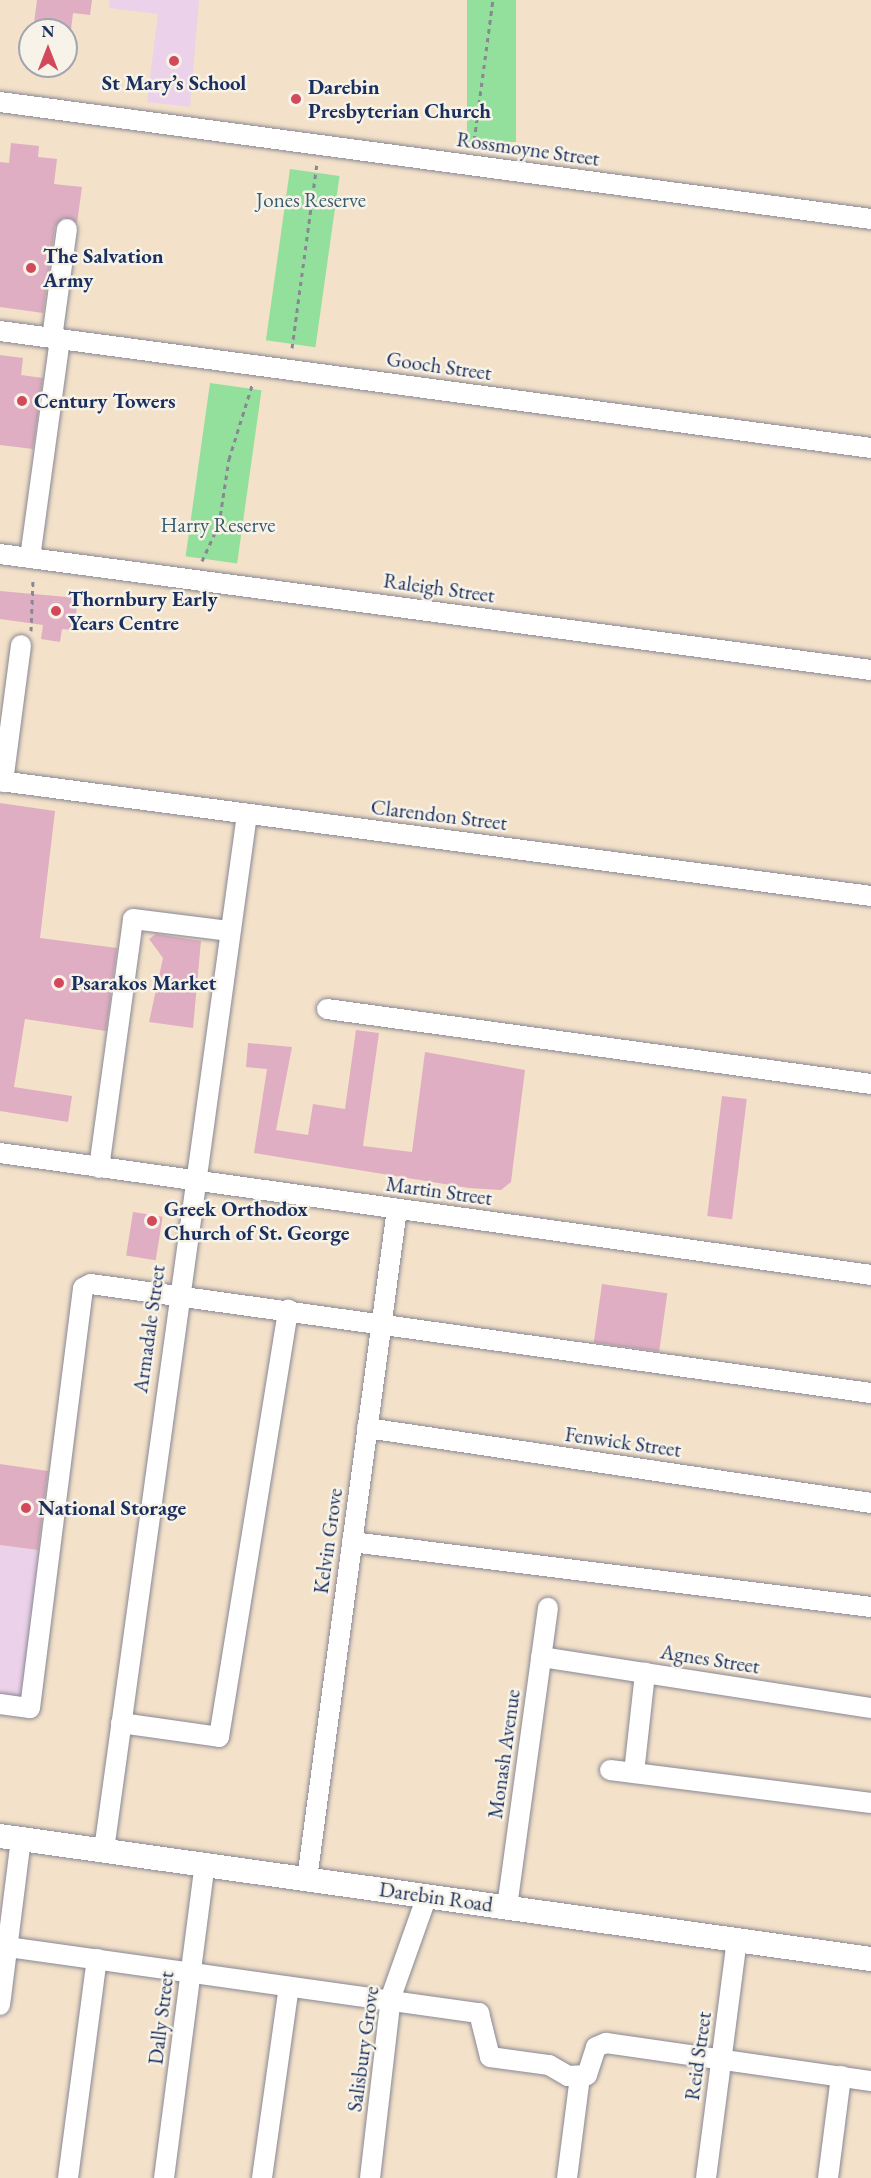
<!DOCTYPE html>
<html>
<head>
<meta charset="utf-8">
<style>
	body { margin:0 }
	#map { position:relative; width:871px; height:2178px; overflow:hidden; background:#f4e1c9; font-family:"EB Garamond",serif }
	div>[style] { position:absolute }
	.built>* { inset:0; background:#ecd1ea }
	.green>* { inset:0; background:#93df9c; transform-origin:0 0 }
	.building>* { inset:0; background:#dfaec2; transform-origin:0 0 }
	.path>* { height:3px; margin-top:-1.5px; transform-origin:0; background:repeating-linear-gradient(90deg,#888894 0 4.5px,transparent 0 9px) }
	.roads { filter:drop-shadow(0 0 2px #888894) drop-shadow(0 0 2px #888894) }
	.minor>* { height:20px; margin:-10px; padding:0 10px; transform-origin:10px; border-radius:10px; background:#fff }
	.major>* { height:24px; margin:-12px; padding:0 12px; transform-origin:12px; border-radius:12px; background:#fff }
	.dots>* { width:16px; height:16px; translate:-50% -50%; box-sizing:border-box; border:3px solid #f7f3e8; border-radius:50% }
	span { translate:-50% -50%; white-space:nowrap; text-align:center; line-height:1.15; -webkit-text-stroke:5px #f7f3e8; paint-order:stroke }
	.poi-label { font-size:21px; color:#1b2f5e; font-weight:700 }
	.left { translate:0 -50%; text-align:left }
	.street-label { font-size:21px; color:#1b2f5e }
	.park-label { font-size:21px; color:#395b6e }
	.north { position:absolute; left:18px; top:18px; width:60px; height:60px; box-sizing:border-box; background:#f7f3e8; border:2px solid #9fa5b1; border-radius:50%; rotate:0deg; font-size:16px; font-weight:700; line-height:24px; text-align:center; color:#1b2f5e }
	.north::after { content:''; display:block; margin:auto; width:21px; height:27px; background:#d1495b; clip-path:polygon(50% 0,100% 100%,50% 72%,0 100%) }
</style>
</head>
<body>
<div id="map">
	<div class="built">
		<div style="clip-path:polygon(110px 0,199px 0,190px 107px,147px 102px,158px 14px,109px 8px)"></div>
		<div style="clip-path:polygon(0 1545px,45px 1551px,30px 1708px,0 1703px)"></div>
	</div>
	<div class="green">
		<div style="left:467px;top:0;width:49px;height:142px"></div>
		<div style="left:290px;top:169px;width:50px;height:173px;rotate:8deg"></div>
		<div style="left:210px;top:383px;width:52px;height:175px;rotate:8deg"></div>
	</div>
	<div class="building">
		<div style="clip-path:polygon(37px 0,92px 0,90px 15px,73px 13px,71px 30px,33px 30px)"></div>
		<div style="clip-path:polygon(11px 143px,39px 146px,38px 157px,57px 159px,54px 184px,82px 187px,77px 223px,63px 218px,55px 227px,43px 313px,0 307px,0 162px,9px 163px)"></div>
		<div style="clip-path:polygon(0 355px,23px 358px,21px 375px,43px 378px,33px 449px,0 445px)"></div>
		<div style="clip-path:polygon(0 591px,78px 598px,74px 630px,62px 629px,60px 642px,41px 639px,43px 625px,0 619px)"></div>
		<div style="clip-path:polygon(0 803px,55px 811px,40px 938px,117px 948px,106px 1031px,25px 1019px,14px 1087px,72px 1096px,68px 1122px,0 1111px)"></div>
		<div style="clip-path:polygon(156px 934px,201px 941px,193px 1028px,149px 1022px,163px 958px,149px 939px)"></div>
		<div style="clip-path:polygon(356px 1030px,379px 1033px,363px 1146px,412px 1152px,425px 1052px,525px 1070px,511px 1182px,501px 1190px,469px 1188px,254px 1153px,267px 1069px,246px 1067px,248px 1043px,292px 1047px,276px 1130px,308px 1135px,313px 1104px,345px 1109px)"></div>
		<div style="left:722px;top:1096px;width:25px;height:121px;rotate:7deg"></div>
		<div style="left:133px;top:1212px;width:30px;height:44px;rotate:9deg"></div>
		<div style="left:602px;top:1284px;width:66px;height:59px;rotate:8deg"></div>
		<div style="clip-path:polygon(0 1464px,48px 1471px,38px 1550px,0 1545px)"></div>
	</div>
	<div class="path">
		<div style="left:473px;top:149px;width:150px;rotate:-82.4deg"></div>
		<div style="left:292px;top:348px;width:188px;rotate:-82.3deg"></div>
		<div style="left:202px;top:561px;width:41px;rotate:-65.3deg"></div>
		<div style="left:219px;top:524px;width:66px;rotate:-81.3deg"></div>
		<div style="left:229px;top:459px;width:77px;rotate:-72.7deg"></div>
		<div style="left:31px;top:631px;width:51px;rotate:-87.8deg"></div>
	</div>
	<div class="roads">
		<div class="minor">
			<div style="left:0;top:102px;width:879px;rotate:7.65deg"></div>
			<div style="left:0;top:331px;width:879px;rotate:7.65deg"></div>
			<div style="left:52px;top:338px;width:110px;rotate:-82.2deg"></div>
			<div style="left:0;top:554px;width:879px;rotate:7.59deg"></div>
			<div style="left:30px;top:558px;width:221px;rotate:-82.2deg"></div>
			<div style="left:0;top:781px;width:879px;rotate:7.52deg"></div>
			<div style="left:3px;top:782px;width:138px;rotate:-82.5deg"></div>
			<div style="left:327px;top:1009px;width:549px;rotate:7.85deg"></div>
			<div style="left:0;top:1153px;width:880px;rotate:7.97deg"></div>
			<div style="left:99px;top:1168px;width:251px;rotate:-82.2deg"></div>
			<div style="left:133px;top:919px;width:98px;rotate:7.1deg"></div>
			<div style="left:367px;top:1428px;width:510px;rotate:8.46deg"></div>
			<div style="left:352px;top:1542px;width:523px;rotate:7.14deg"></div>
			<div style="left:541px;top:1657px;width:334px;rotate:8.8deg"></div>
			<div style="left:0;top:1704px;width:30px;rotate:8deg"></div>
			<div style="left:30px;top:1708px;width:423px;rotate:-82.8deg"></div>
			<div style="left:83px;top:1288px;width:9px;rotate:-27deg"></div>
			<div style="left:91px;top:1284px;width:788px;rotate:7.96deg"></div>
			<div style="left:121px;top:1723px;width:99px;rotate:8.1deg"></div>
			<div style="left:219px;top:1737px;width:433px;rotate:-80.8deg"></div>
			<div style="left:610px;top:1770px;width:263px;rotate:7.2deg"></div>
			<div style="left:634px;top:1773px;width:101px;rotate:-83.7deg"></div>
			<div style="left:104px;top:1850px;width:1046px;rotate:-82.14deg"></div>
			<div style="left:307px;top:1879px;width:676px;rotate:-82.35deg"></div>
			<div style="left:507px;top:1907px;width:302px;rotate:-82.2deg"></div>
			<div style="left:8px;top:1947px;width:476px;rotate:8deg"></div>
			<div style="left:479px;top:2013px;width:45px;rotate:76deg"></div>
			<div style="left:490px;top:2057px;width:60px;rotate:7.7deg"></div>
			<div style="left:549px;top:2065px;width:22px;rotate:30deg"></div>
			<div style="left:568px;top:2076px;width:19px;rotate:-3deg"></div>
			<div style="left:587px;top:2075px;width:29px;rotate:-72deg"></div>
			<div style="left:596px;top:2047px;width:11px;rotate:-22deg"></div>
			<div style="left:606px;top:2043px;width:268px;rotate:8.2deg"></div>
			<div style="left:0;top:2005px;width:167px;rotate:-82.8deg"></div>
			<div style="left:68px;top:2178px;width:221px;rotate:-82.5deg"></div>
			<div style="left:164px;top:2178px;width:317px;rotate:-82.6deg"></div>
			<div style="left:262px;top:2178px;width:193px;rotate:-82deg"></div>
			<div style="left:370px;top:2178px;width:182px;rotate:-83.4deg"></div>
			<div style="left:391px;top:1997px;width:107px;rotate:-70.4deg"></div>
			<div style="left:567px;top:2178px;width:102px;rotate:-82.7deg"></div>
			<div style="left:706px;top:2178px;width:240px;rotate:-82.6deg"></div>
			<div style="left:828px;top:2178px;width:103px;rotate:-82.7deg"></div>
		</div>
		<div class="major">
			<div style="left:0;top:1836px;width:880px;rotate:8.04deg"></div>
		</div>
	</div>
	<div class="dots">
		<div style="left:174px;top:61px;background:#d1495b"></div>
		<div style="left:296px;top:99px;background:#d1495b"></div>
		<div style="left:31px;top:268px;background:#d1495b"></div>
		<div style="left:22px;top:401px;background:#d1495b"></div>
		<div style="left:56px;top:611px;background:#d1495b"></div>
		<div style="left:59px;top:983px;background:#d1495b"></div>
		<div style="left:152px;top:1221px;background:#d1495b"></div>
		<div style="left:26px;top:1508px;background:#d1495b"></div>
	</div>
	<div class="poi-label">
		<span style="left:174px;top:83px">St Mary’s School</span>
		<span class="left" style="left:308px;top:99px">Darebin<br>Presbyterian Church</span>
		<span class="left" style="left:43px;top:268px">The Salvation<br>Army</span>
		<span class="left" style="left:34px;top:401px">Century Towers</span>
		<span class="left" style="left:68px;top:611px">Thornbury Early<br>Years Centre</span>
		<span class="left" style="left:71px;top:983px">Psarakos Market</span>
		<span class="left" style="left:164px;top:1221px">Greek Orthodox<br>Church of St. George</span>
		<span class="left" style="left:38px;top:1508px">National Storage</span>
	</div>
	<div class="street-label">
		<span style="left:528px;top:149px;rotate:8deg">Rossmoyne Street</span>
		<span style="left:439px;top:366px;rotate:8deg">Gooch Street</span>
		<span style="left:439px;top:588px;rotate:8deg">Raleigh Street</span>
		<span style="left:439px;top:815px;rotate:7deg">Clarendon Street</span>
		<span style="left:439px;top:1191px;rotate:8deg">Martin Street</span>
		<span style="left:149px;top:1329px;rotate:-82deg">Armadale Street</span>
		<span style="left:623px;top:1442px;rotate:8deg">Fenwick Street</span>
		<span style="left:328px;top:1541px;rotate:-82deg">Kelvin Grove</span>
		<span style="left:710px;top:1659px;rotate:9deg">Agnes Street</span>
		<span style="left:504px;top:1754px;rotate:-82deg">Monash Avenue</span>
		<span style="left:436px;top:1897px;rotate:8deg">Darebin Road</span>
		<span style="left:161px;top:2018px;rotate:-83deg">Dally Street</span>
		<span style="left:363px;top:2049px;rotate:-82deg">Salisbury Grove</span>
		<span style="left:698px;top:2056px;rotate:-82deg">Reid Street</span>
	</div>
	<div class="park-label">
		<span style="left:311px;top:200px">Jones Reserve</span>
		<span style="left:218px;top:525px">Harry Reserve</span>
	</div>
	<div class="north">N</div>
</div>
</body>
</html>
